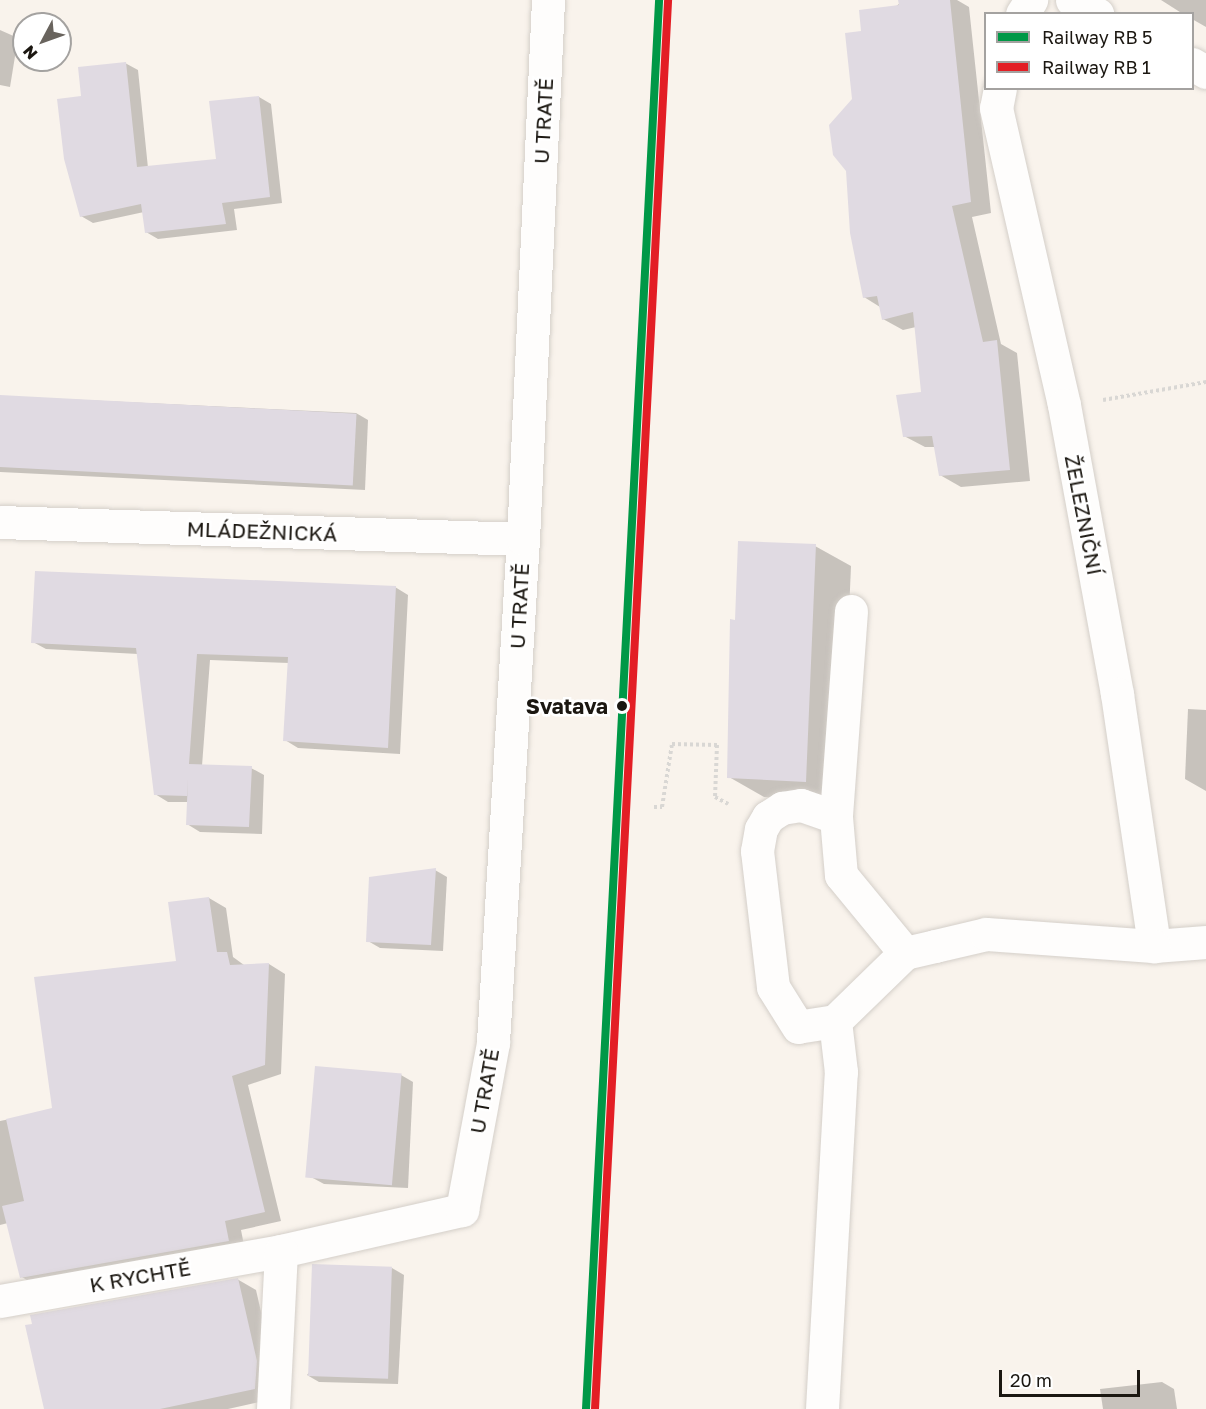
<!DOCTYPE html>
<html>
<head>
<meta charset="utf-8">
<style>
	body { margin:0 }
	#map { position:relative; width:1206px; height:1409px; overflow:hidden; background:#f9f3ec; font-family:"Golos Text",sans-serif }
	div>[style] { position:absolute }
	.shadow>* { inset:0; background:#0003 }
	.building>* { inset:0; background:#e0dae2; transform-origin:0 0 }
	.path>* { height:4px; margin-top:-2px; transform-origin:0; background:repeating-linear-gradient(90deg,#d9d7d4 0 3px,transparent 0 6px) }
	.roads { filter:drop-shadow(0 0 2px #d4cfc9) drop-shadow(0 0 2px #d4cfc9) }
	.minor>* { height:33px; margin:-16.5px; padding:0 16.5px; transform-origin:16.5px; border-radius:16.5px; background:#fefdfc }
	.rail-1>* { height:8px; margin:-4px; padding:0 4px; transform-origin:4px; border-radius:4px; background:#009847 }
	.rail-2>* { height:8px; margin:-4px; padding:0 4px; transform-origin:4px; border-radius:4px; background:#e31e25 }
	.dots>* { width:16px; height:16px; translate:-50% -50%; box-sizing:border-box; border:3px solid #fff; border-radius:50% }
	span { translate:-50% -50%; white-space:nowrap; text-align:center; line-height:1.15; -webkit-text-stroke:5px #fff; paint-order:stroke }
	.street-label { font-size:21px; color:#1b1711 }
	.stop-label { font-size:21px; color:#1b1711; font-weight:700 }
	.right { translate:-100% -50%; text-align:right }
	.legend { position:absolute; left:984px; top:12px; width:210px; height:78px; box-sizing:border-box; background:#fff; border:2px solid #a4a2a0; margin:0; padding:8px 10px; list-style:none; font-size:18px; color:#1b1711 }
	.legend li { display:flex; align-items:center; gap:12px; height:30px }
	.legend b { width:30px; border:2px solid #a4a2a0 }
	.north { position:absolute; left:12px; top:12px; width:60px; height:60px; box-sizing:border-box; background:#fff; border:2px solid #a4a2a0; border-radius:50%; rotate:229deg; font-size:16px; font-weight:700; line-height:24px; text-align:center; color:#1b1711 }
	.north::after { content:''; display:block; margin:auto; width:21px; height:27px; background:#69645e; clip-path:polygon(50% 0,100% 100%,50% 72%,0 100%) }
	.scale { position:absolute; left:999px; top:1370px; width:141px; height:27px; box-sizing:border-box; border:3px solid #1b1711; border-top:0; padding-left:8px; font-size:18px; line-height:21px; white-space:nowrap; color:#1b1711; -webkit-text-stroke:4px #fff; paint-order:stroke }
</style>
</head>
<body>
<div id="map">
	<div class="shadow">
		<div style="clip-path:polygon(904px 0,957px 0,969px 7px,991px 213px,972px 217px,1001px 344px,1017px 353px,1030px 481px,961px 487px,940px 475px,935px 447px,925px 447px,904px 436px,923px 393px,916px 327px,903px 330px,883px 319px,880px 307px,864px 297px,853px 99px,862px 33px)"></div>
		<div style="clip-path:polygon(1161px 0,1206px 0,1206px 27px,1192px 19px,1192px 14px,1183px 14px)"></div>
		<div style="clip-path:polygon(0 30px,18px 38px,10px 87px,0 85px)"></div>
		<div style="clip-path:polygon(125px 63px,138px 70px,148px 168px,217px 161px,259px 97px,271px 104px,282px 203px,234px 209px,237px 230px,158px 239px,146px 232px,144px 212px,93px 223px,81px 216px,82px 97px)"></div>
		<div style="clip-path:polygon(0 396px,356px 413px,368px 420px,365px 490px,0 472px)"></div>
		<div style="clip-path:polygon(815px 546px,851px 566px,841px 801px,764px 797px,729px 777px,736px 621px)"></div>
		<div style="clip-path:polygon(395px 587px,408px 595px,400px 754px,298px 748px,285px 740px,289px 663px,210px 660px,202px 766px,251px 768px,264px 775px,262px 834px,200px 832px,187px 824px,188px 802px,168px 802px,155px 794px,138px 654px,46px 649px,33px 642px)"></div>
		<div style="clip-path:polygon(1188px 709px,1206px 710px,1206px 791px,1185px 779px)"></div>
		<div style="clip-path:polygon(435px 870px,447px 877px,443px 951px,380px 948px,368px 941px)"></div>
		<div style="clip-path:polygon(209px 898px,226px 908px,233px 957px,244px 965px,269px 964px,285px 974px,281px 1074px,248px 1085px,281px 1221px,241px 1230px,245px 1250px,38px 1287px,22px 1277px,8px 1223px,0 1225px,0 1121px,54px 1110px,177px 963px,170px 903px)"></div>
		<div style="clip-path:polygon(401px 1075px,413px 1082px,408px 1188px,324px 1184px,311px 1177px)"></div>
		<div style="clip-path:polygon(392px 1268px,404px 1275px,398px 1384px,319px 1382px,307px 1375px)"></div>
		<div style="clip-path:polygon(237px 1279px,256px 1290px,275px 1372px,273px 1399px,228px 1409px,46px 1409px)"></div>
		<div style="clip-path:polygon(1162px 1382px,1174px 1389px,1177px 1409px,1103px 1409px,1100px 1389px)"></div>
	</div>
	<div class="building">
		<div style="clip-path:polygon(898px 0,950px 0,971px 202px,952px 206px,983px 342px,997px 340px,1010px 470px,939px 476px,932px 436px,903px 437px,896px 395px,921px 392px,913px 312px,882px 320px,877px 296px,863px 298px,850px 233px,846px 171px,833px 155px,829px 125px,852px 99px,845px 33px,861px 31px,859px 10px,899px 5px)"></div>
		<div style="clip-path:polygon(126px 62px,137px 167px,216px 159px,209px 101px,259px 96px,270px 197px,222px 203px,226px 224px,145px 233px,141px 204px,80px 217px,64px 159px,57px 99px,81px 96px,78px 67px)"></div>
		<div style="left:0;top:395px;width:357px;height:72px;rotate:3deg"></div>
		<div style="clip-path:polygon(738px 541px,816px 544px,806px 782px,727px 778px,730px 619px,735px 620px)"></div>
		<div style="clip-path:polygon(35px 571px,396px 586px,388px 748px,283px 741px,288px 657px,197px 654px,189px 764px,252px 766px,249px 827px,186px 825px,188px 779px,187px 796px,154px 795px,136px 648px,31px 643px)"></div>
		<div style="clip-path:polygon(436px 868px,431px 945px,366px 942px,369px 877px)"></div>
		<div style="clip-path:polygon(209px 897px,217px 952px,227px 952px,230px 965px,269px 963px,265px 1065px,232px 1076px,265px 1212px,225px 1221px,229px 1241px,20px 1278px,2px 1206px,24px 1201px,6px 1119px,52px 1108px,34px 977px,176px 961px,168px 902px)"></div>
		<div style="left:315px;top:1066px;width:87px;height:112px;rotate:5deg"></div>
		<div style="left:312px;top:1264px;width:80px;height:112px;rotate:2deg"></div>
		<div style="clip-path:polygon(238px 1278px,257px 1361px,255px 1389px,160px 1409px,44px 1409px,25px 1325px,32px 1324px,30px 1315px)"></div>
	</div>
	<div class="path">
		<div style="left:1103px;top:400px;width:105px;rotate:-9.9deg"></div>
		<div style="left:654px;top:807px;width:8px"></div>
		<div style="left:662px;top:807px;width:64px;rotate:-81deg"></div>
		<div style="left:672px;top:744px;width:45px;rotate:1.3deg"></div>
		<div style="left:717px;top:745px;width:52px;rotate:92.2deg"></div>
		<div style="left:715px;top:797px;width:15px;rotate:28deg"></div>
	</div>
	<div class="roads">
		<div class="minor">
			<div style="left:1072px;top:0;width:29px;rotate:29deg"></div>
			<div style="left:1022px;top:14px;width:17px;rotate:-57deg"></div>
			<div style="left:1192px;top:64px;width:16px;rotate:30deg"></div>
			<div style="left:1000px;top:88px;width:20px;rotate:101deg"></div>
			<div style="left:996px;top:108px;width:305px;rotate:77.1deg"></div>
			<div style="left:1064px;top:405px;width:294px;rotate:79.6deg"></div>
			<div style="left:1117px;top:694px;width:255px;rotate:81.6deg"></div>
			<div style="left:1154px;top:946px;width:52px;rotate:-4.4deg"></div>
			<div style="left:0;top:522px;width:523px;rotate:1.86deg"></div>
			<div style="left:851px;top:611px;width:207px;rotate:94.2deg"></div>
			<div style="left:836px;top:817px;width:58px;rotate:85.1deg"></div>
			<div style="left:841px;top:875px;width:101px;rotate:50.6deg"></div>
			<div style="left:835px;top:1021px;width:98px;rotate:-44.2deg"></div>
			<div style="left:905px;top:953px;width:31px;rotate:-13deg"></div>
			<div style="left:935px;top:946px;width:52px;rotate:-13.2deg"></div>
			<div style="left:986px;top:934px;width:168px;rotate:4.1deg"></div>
			<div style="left:835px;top:1021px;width:37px;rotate:171deg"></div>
			<div style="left:798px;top:1027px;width:47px;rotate:-122deg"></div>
			<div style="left:773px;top:987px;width:137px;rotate:-96.7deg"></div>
			<div style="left:757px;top:851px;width:22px;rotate:-80deg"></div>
			<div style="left:761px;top:829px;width:14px;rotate:-60deg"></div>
			<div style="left:768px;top:817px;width:17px;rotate:-33deg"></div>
			<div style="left:782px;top:808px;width:19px;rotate:-9deg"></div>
			<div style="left:801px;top:805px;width:37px;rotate:19deg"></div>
			<div style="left:0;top:1301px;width:285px;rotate:-10.1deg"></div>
			<div style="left:281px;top:1251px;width:186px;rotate:-12.8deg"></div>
			<div style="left:462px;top:1210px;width:171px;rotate:-79.5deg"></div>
			<div style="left:493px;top:1042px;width:504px;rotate:-86.59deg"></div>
			<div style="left:523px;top:539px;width:540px;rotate:-87.34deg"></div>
			<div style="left:273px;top:1409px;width:158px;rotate:-87.1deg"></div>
			<div style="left:822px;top:1409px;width:338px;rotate:-86.8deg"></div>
			<div style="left:841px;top:1072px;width:51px;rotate:-96.7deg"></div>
		</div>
	</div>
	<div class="rail-1">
		<div style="left:586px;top:1409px;width:1411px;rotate:-87.03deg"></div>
	</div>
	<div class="rail-2">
		<div style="left:595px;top:1409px;width:1411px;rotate:-87.03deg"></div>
	</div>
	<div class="dots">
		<div style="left:622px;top:706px;background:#1b1711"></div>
	</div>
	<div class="street-label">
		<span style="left:543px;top:121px;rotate:-87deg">U TRATĚ</span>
		<span style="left:1084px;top:515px;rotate:79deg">ŽELEZNIČNÍ</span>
		<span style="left:262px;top:531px;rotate:2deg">MLÁDEŽNICKÁ</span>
		<span style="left:519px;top:606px;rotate:-87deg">U TRATĚ</span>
		<span style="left:484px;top:1091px;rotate:-80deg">U TRATĚ</span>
		<span style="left:140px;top:1276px;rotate:-10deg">K RYCHTĚ</span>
	</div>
	<div class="stop-label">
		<span class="right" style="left:608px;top:706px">Svatava</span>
	</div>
	<ul class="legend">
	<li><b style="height:8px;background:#009847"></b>Railway RB 5</li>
	<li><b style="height:8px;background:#e31e25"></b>Railway RB 1</li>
	</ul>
	<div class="north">N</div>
	<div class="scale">20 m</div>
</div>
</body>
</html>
